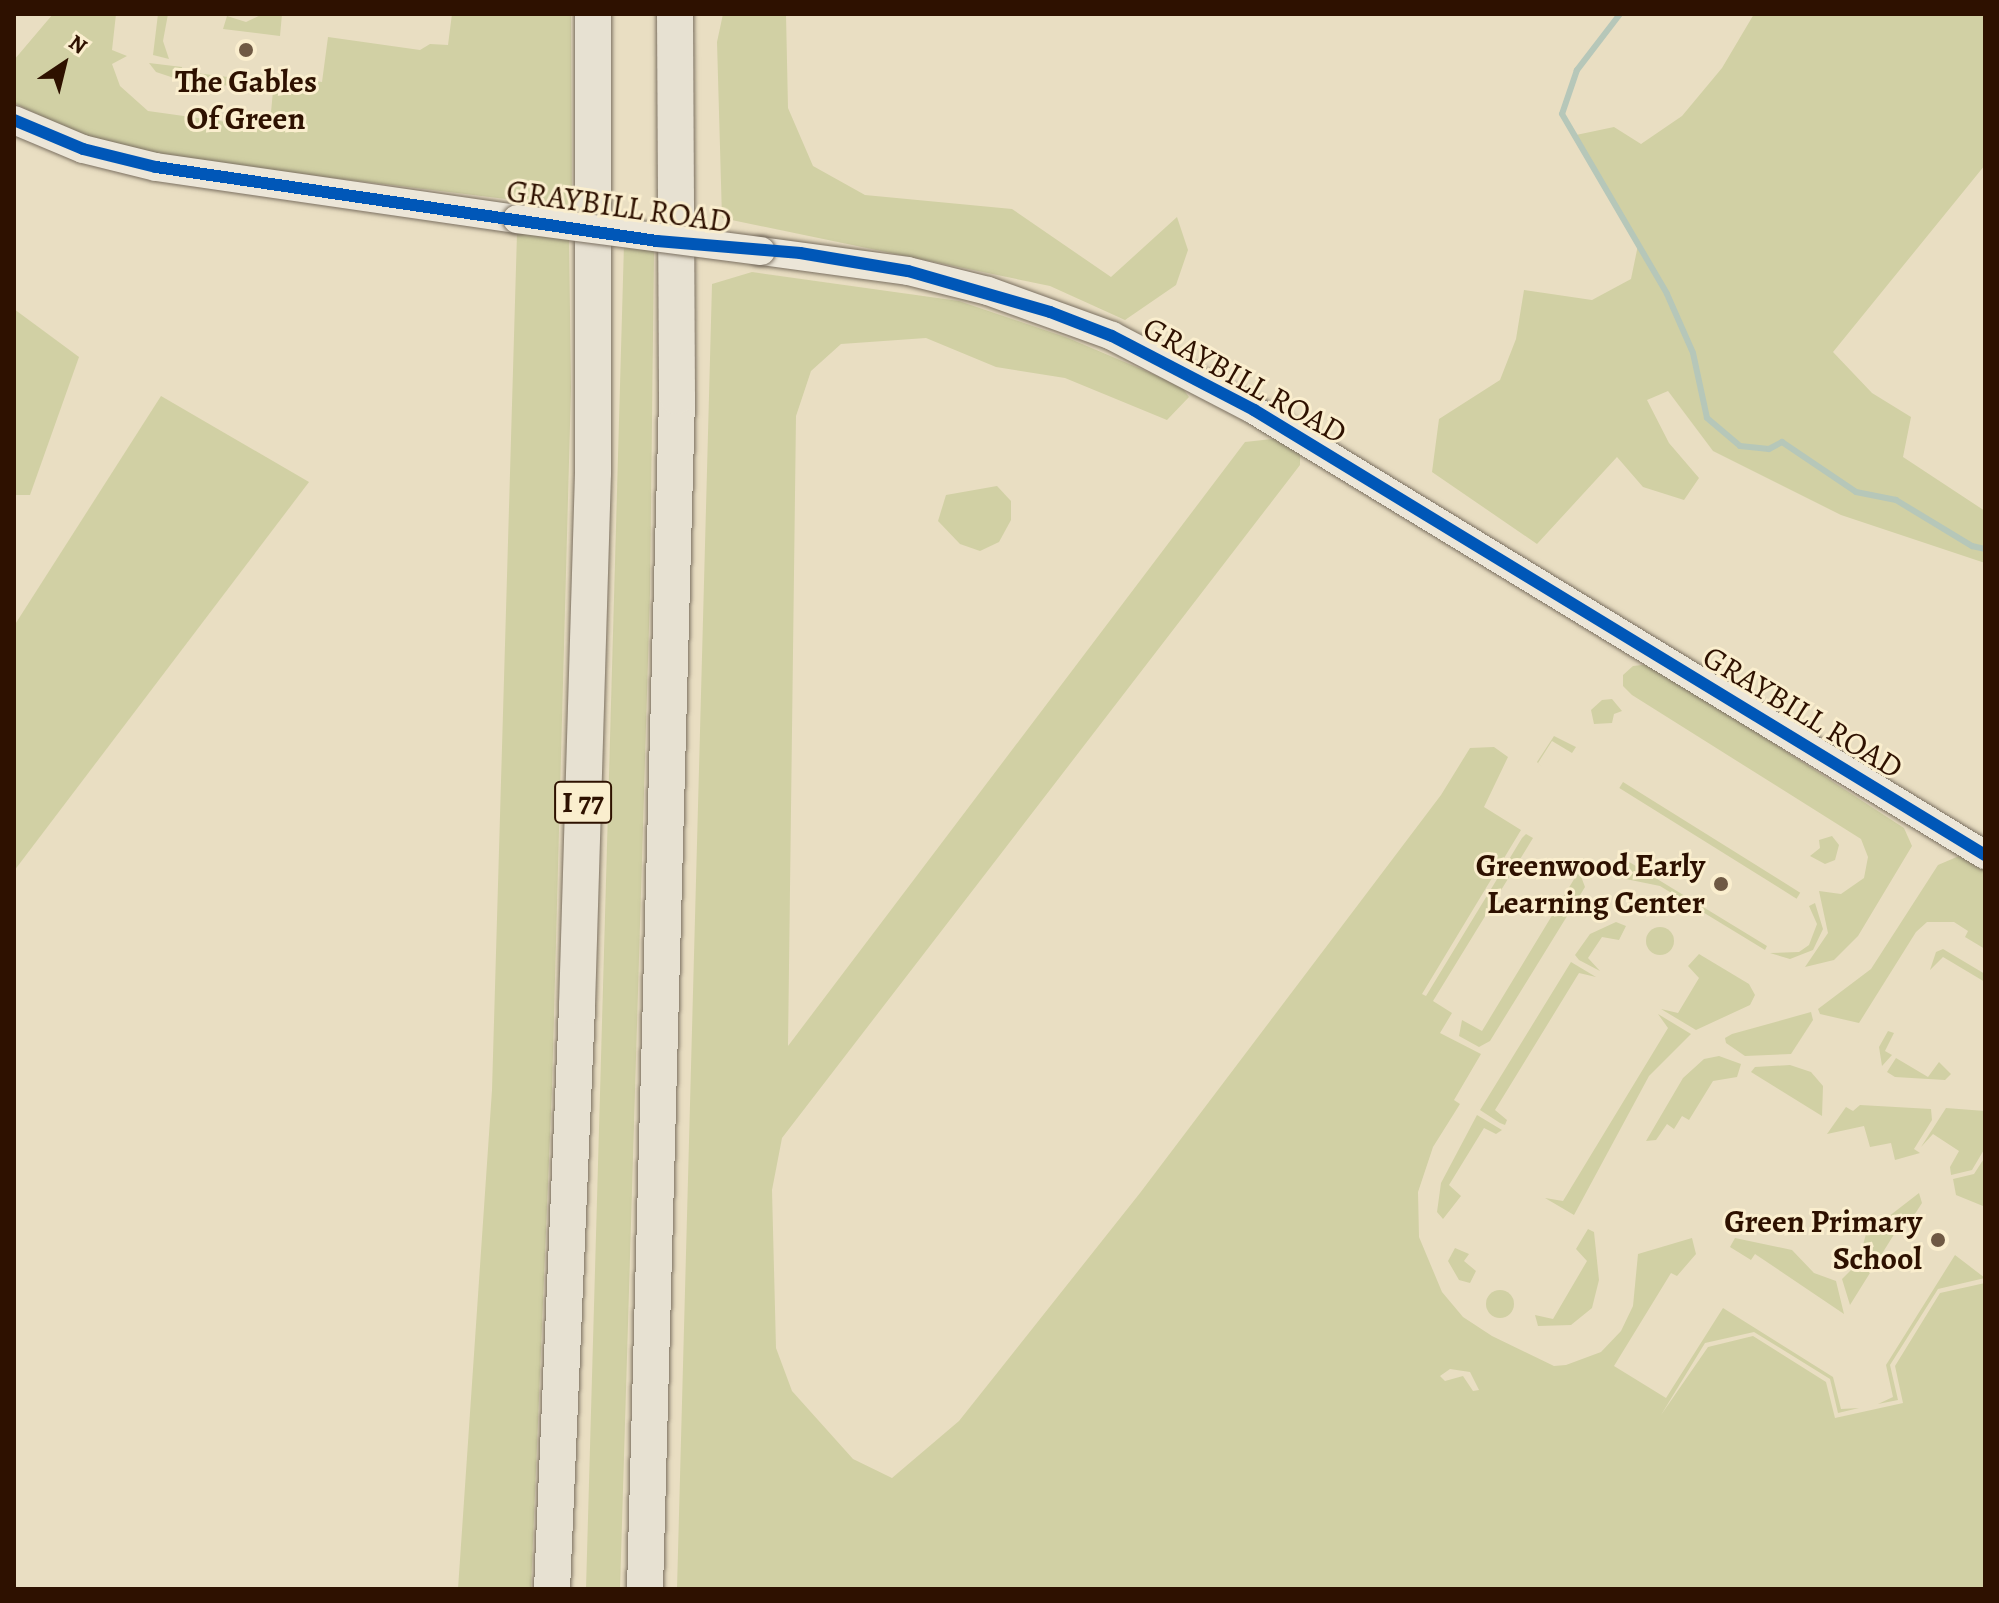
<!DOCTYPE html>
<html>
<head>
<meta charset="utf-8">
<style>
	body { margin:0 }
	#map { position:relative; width:1999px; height:1603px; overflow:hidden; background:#e9dec2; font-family:Alegreya,serif }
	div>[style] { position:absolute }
	.green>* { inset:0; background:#d1d0a4; transform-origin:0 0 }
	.round { border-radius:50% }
	.stream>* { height:6px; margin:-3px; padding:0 3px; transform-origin:3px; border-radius:3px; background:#b6c7b9 }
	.roads { filter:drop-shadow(0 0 2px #7a6f60) drop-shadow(0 0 2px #7a6f60) }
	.secondary>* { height:28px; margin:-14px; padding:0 14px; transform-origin:14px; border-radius:14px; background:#ece6d8 }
	.highway>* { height:36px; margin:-18px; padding:0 18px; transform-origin:18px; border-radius:18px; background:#e7e1d2 }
	.bridges { filter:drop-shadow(0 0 2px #7a6f60) drop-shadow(0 0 2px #7a6f60) }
	.secondary-bridge>* { height:28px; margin:-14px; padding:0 14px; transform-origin:14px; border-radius:14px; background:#ece6d8 }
	.cycleway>* { height:12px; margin:-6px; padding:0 6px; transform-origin:6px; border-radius:6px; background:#0057b8 }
	.dots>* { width:22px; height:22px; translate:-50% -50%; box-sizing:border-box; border:4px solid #faeece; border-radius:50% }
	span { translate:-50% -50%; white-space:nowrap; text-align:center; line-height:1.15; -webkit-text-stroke:6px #faeece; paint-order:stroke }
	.shield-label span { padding:2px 6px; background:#faeece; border:2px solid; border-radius:6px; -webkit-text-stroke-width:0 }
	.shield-label { font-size:30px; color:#2e1100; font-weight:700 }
	.poi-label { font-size:32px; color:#2e1100; font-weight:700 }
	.right { translate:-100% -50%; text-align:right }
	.street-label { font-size:32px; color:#2e1100 }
	.frame { position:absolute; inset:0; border:16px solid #2e1100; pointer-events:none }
	.north { position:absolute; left:24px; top:24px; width:80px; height:80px; -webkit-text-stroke:6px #faeece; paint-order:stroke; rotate:35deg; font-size:22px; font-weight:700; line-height:32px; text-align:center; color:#2e1100 }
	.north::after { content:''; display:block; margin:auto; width:28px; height:36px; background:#2e1100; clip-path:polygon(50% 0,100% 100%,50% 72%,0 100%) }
</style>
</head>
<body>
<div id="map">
	<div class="green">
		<div style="clip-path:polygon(53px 14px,116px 14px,112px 50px,127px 56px,112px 64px,120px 86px,148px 111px,241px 124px,247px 110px,246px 125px,256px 126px,260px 112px,271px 112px,273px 91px,187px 81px,188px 72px,300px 86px,301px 79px,322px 82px,328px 37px,420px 50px,430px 44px,448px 45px,452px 14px,571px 14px,572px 207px,177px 159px,81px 135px,14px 103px,14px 60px)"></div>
		<div style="clip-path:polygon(158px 14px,168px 14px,163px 41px,169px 59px,153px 55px)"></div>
		<div style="clip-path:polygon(263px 14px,282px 14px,280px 36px,223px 29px,227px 16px,246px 22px)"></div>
		<div style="clip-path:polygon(723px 14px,786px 14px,788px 108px,813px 166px,865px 195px,1012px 209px,1111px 277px,1177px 217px,1188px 250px,1176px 285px,1125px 320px,1050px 286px,722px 218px,717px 42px)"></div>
		<div style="clip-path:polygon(1754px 14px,1985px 14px,1985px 165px,1833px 352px,1872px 393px,1911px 417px,1903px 457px,1985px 511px,1985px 563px,1841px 515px,1713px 451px,1668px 391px,1647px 400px,1669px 443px,1699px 478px,1684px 500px,1643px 487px,1617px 457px,1537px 544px,1432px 472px,1439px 419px,1500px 380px,1516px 339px,1524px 290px,1592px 300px,1631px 279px,1638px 245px,1576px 135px,1614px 127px,1641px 144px,1682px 116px,1722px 68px)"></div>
		<div style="clip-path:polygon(149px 63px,182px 67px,180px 80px,156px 72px)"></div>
		<div style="clip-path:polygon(517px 233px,569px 239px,571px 388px,552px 1088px,531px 1589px,458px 1589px,492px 1090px)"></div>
		<div style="clip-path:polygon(624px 244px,654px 248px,650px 593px,620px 1589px,586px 1589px)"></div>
		<div style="clip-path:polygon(evenodd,752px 272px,959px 301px,1068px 338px,1181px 386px,1189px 397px,1167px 420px,1065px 378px,996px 367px,926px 338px,841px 344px,811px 371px,796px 416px,788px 1046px,1245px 442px,1281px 438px,1300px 453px,1300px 465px,782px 1138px,772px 1190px,776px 1348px,792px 1391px,853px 1459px,892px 1478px,959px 1421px,1140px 1193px,1441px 795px,1470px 748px,1494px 747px,1508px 757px,1484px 807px,1521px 830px,1422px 994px,1426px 996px,1522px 838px,1526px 834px,1533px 838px,1433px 1001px,1452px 1013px,1440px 1033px,1481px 1054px,1454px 1100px,1460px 1104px,1433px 1147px,1418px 1192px,1419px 1237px,1442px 1292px,1463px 1317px,1492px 1336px,1554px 1366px,1566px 1365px,1601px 1352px,1621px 1331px,1633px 1306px,1638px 1254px,1692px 1238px,1696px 1254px,1677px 1276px,1671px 1273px,1614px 1366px,1666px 1398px,1723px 1308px,1833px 1377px,1841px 1409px,1859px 1408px,1838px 1413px,1830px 1379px,1754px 1332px,1705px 1343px,1661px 1415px,1708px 1347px,1753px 1336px,1826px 1382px,1835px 1418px,1903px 1403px,1895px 1366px,1940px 1293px,1985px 1283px,1985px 1589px,677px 1589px,712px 284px,752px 272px,1450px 1369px,1470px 1372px,1479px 1390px,1473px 1391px,1463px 1376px,1445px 1381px,1440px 1376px,1450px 1369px)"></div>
		<div style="clip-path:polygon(14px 309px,79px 357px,30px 495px,14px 495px)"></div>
		<div style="clip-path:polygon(161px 396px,309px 482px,14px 871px,14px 626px)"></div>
		<div style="clip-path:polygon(997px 486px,1011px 501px,1011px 520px,999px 542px,980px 551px,960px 544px,938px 521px,946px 495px)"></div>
		<div style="clip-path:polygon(1651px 664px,1904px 828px,1912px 846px,1858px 936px,1834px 960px,1805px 967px,1828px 933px,1819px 891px,1841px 894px,1864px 878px,1868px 857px,1861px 839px,1632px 695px,1623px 686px,1623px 675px,1633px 666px)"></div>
		<div style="clip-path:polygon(1612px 699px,1622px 711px,1614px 714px,1612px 723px,1594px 724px,1591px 710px,1602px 700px)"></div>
		<div style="clip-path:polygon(1554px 736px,1576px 747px,1572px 753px,1552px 741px,1538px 763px,1545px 771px,1537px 762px)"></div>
		<div style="left:1623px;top:782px;width:209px;height:7px;rotate:32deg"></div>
		<div style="clip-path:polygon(1832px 836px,1839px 845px,1835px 860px,1825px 864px,1810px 856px,1820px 848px,1819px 840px)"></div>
		<div style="clip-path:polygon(1959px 856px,1985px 869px,1985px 949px,1965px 937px,1968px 931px,1954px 922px,1927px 922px,1916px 932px,1859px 1023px,1820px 1014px,1818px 1009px,1871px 969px,1938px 865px)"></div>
		<div style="clip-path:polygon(1626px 860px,1767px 946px,1765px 950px,1660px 886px,1616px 877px)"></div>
		<div style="clip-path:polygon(1579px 871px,1585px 887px,1490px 1041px,1479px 1047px,1459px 1036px,1462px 1020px,1482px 1031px)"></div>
		<div style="clip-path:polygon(1815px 903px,1823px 929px,1813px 950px,1790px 959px,1770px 953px,1799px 952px,1809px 945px,1817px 924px,1809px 906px)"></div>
		<div style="clip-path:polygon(1616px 922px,1626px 926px,1619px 940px,1602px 937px,1588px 958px,1600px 971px,1579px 960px,1575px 955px,1590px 934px)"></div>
		<div class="round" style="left:1646px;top:927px;width:28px;height:28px"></div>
		<div style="clip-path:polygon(1943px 949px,1985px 974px,1985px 982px,1943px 957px,1930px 970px,1936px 952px)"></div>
		<div style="clip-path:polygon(1699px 954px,1749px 984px,1755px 995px,1750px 1005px,1696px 1030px,1661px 1009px,1678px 1013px,1699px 978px,1688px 966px)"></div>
		<div style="clip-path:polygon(1571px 962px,1596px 977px,1579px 973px,1495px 1110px,1507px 1120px,1505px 1125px,1500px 1123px,1480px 1110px)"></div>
		<div style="clip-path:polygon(1811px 1012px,1813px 1020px,1791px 1054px,1745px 1056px,1726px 1043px,1725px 1038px,1732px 1034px)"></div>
		<div style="clip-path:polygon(1658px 1014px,1691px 1034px,1649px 1076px,1574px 1215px,1545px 1198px,1563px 1201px,1668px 1028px)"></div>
		<div style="clip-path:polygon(1888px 1031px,1894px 1033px,1885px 1051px,1892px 1055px,1882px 1066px,1879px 1047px)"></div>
		<div style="clip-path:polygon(1719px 1056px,1741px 1064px,1737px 1077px,1713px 1081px,1689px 1120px,1682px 1116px,1674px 1129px,1667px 1124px,1656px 1140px,1646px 1141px,1683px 1078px,1704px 1059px)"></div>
		<div style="clip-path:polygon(1896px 1058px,1928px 1077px,1939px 1062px,1951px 1074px,1945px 1080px,1895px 1077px,1887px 1072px)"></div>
		<div style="clip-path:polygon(1790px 1065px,1811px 1072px,1823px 1086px,1822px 1116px,1751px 1072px,1755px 1067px)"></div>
		<div style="clip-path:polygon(1860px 1105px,1931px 1109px,1932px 1120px,1914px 1149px,1920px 1153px,1895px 1160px,1891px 1143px,1870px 1147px,1864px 1126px,1827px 1134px,1846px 1107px,1853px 1111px)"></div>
		<div style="clip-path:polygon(1946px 1108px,1985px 1111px,1985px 1148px,1972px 1170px,1951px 1175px,1950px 1167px,1959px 1151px,1933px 1134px,1921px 1147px)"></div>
		<div style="clip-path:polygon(1477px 1115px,1502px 1130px,1496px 1134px,1484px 1128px,1449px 1185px,1461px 1196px,1443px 1219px,1437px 1212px,1441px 1183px)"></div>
		<div style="clip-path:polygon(1985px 1157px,1985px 1203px,1983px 1206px,1956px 1195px,1953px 1179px,1974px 1174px)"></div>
		<div style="clip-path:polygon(1919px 1193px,1922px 1203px,1909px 1223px,1903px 1220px,1850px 1305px,1842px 1279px,1858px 1263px,1866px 1234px)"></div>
		<div style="clip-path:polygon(1588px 1229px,1594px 1232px,1599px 1280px,1592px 1308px,1571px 1325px,1538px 1326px,1535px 1315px,1553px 1319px,1587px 1261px,1576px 1249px)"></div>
		<div style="clip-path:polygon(1735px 1238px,1792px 1250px,1814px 1273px,1836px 1281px,1844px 1314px,1755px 1254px,1751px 1260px,1730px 1247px)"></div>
		<div style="clip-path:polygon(1455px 1248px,1469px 1254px,1464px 1261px,1476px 1271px,1470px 1283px,1459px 1280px,1448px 1261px)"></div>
		<div style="clip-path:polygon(1955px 1255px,1985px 1278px,1938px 1289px,1890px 1365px,1898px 1400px,1878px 1404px,1893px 1397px,1886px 1365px)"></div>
		<div class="round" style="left:1486px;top:1290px;width:28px;height:28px"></div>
	</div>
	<div class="stream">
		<div style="left:1620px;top:14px;width:71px;rotate:127.5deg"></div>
		<div style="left:1577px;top:70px;width:46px;rotate:108.8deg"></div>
		<div style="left:1562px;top:114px;width:208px;rotate:59.7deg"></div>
		<div style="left:1667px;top:294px;width:64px;rotate:66.2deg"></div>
		<div style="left:1693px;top:353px;width:66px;rotate:77.8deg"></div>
		<div style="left:1707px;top:418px;width:43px;rotate:40.3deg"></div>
		<div style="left:1740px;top:446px;width:29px;rotate:6deg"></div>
		<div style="left:1769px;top:449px;width:15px;rotate:-28deg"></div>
		<div style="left:1782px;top:442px;width:89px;rotate:34deg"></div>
		<div style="left:1856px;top:492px;width:41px;rotate:11.3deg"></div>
		<div style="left:1896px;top:500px;width:89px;rotate:31.2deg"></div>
		<div style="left:1972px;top:546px;width:13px;rotate:13deg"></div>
	</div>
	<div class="roads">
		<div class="secondary">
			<div style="left:14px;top:120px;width:75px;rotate:22.8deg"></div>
			<div style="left:83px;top:149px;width:75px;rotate:13.9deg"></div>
			<div style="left:156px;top:167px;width:365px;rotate:8.2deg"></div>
			<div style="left:761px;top:251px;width:148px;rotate:7.7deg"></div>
			<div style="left:908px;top:271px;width:82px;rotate:14deg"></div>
			<div style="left:988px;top:291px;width:132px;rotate:19.9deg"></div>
			<div style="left:1112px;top:336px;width:160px;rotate:27.5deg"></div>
			<div style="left:1254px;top:410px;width:856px;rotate:31.33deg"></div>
		</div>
		<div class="highway">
			<div style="left:552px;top:1589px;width:584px;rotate:-87.54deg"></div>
			<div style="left:577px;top:1006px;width:534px;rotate:-88.28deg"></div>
			<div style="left:593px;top:472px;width:458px;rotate:-90deg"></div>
			<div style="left:645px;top:1589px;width:1193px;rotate:-88.46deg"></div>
			<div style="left:677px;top:396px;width:382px;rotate:-90.3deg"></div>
		</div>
	</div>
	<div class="bridges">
		<div class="secondary-bridge">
			<div style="left:517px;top:219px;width:246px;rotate:7.5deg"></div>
		</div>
	</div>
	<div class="cycleway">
		<div style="left:14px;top:120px;width:75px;rotate:22.8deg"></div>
		<div style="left:83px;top:149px;width:75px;rotate:13.9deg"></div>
		<div style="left:156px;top:167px;width:506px;rotate:8.4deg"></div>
		<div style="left:657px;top:241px;width:144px;rotate:4.8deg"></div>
		<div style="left:800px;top:253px;width:109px;rotate:9.5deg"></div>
		<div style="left:908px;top:271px;width:148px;rotate:16.1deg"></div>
		<div style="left:1050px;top:312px;width:66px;rotate:21.2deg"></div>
		<div style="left:1112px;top:336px;width:160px;rotate:27.5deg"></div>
		<div style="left:1254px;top:410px;width:856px;rotate:31.33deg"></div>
	</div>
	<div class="dots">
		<div style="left:246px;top:50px;background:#6f5944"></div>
		<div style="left:1721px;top:884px;background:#6f5944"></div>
		<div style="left:1938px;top:1240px;background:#6f5944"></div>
	</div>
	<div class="shield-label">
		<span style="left:583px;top:802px">I 77</span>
	</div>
	<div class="poi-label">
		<span style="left:246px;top:100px">The Gables<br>Of Green</span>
		<span class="right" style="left:1705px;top:884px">Greenwood Early<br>Learning Center</span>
		<span class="right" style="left:1922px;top:1240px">Green Primary<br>School</span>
	</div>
	<div class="street-label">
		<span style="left:619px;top:206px;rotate:8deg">GRAYBILL ROAD</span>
		<span style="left:1245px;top:380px;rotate:29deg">GRAYBILL ROAD</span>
		<span style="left:1803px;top:712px;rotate:31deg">GRAYBILL ROAD</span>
	</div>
	<div class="frame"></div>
	<div class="north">N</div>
</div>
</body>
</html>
